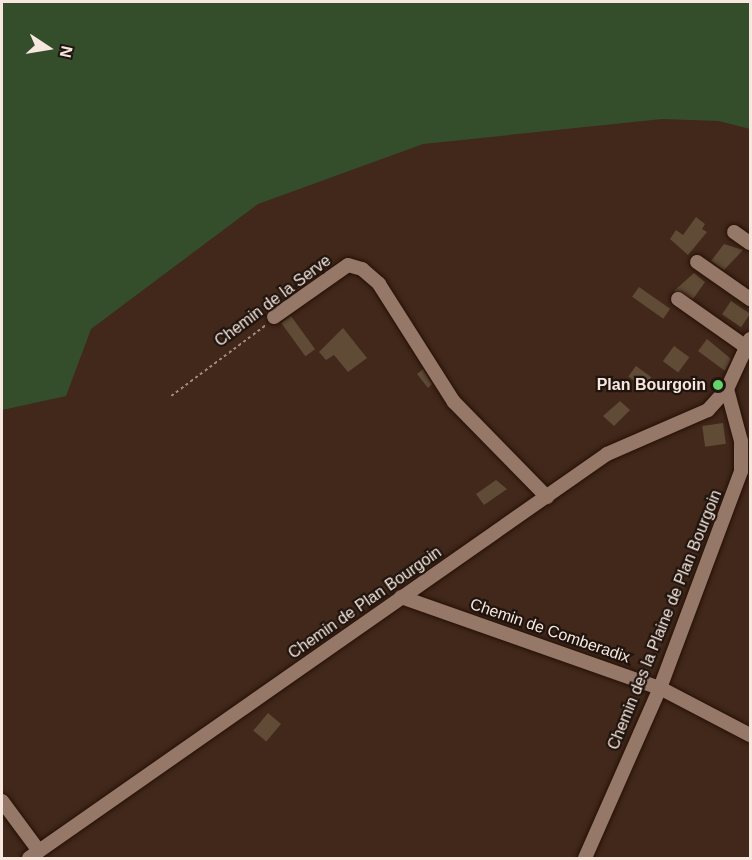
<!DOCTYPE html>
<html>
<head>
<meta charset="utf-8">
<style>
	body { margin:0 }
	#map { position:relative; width:752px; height:860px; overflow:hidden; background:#41281b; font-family:Arial,sans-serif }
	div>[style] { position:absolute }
	.green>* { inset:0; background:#344e2c }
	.building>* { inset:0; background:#5f4b36; transform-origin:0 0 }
	.path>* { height:1.5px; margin-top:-0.75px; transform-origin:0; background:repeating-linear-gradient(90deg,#9f8b80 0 3px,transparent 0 6px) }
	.roads { filter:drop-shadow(0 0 2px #261004) drop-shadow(0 0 2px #261004) }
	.minor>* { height:14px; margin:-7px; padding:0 7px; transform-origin:7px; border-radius:7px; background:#957868 }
	.dots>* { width:16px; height:16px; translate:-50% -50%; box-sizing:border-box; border:3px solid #1f140e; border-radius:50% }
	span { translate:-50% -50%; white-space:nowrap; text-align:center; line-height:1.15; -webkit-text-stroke:4.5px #1f140e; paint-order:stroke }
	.street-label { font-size:16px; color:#f7e7de }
	.poi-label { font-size:16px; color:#f7e7de; font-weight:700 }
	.right { translate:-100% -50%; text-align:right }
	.frame { position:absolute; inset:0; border:3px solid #f7e7de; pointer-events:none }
	.north { position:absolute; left:18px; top:18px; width:60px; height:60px; -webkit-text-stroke:4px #1f140e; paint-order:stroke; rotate:102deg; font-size:16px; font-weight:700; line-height:24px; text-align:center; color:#f7e7de }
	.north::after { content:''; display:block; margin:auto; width:21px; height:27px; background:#f7e7de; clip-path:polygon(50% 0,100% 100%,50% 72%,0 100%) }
</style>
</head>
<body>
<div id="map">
	<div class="green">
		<div style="clip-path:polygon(2px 2px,750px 2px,750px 129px,719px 121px,662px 119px,423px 144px,258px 204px,91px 329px,66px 396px,2px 410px)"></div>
	</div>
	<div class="building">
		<div style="clip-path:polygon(696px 217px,705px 224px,702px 229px,707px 232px,688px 255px,670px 239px,676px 230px,683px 235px)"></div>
		<div style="clip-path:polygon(724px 244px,743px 250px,724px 270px,711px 261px)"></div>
		<div style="clip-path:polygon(694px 273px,705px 282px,693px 299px,674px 291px)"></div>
		<div style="left:639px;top:287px;width:38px;height:12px;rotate:35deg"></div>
		<div style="left:731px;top:301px;width:23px;height:16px;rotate:34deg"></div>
		<div style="left:291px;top:316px;width:41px;height:12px;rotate:54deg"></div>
		<div style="clip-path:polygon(343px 328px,367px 358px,348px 372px,334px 355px,326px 360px,319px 352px)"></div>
		<div style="clip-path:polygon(707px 339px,731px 359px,725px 371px,698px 351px)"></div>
		<div style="left:674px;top:346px;width:19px;height:19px;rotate:36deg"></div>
		<div style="left:636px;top:366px;width:19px;height:13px;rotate:36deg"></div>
		<div style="clip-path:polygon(423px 369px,432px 384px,428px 388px,417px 374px)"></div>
		<div style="clip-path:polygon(620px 401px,630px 410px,614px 426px,603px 416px)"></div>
		<div style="left:723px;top:423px;width:21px;height:21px;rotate:82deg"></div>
		<div style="clip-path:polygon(496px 480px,507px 489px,484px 505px,476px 494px)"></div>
		<div style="left:268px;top:713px;width:17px;height:23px;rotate:40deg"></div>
	</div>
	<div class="path">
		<div style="left:171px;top:396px;width:119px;rotate:-36.8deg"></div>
	</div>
	<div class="roads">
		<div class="minor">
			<div style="left:734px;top:232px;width:19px;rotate:35deg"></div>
			<div style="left:697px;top:262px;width:65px;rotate:34.9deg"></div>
			<div style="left:678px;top:299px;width:83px;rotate:35.2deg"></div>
			<div style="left:274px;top:317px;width:90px;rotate:-35.1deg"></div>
			<div style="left:348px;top:265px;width:15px;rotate:16deg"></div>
			<div style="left:362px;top:269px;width:23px;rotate:41deg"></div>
			<div style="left:379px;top:284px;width:140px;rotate:57.6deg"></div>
			<div style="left:454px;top:402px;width:133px;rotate:45.6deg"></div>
			<div style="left:401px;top:597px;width:275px;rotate:19.4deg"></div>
			<div style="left:660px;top:688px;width:102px;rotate:27.6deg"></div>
			<div style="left:2px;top:801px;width:62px;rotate:53.5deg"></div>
			<div style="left:29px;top:858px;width:705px;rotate:-34.95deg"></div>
			<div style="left:607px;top:454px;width:110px;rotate:-23.5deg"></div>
			<div style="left:708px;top:410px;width:28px;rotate:-48deg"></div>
			<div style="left:727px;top:389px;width:55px;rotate:-65.3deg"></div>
			<div style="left:585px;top:858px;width:186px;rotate:-66.2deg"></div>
			<div style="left:660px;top:688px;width:232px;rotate:-69.5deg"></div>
			<div style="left:741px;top:471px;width:30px;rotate:-90deg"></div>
			<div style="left:741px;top:441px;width:54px;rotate:-105.1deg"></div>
		</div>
	</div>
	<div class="dots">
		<div style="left:718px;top:385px;background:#62d469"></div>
	</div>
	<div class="street-label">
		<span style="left:273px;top:301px;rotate:-37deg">Chemin de la Serve</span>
		<span style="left:365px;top:603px;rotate:-35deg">Chemin de Plan Bourgoin</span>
		<span style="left:665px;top:620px;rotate:-68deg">Chemin des la Plaine de Plan Bourgoin</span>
		<span style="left:550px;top:631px;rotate:19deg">Chemin de Comberadix</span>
	</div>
	<div class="poi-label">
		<span class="right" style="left:706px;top:385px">Plan Bourgoin</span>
	</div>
	<div class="frame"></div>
	<div class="north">N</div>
</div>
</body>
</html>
